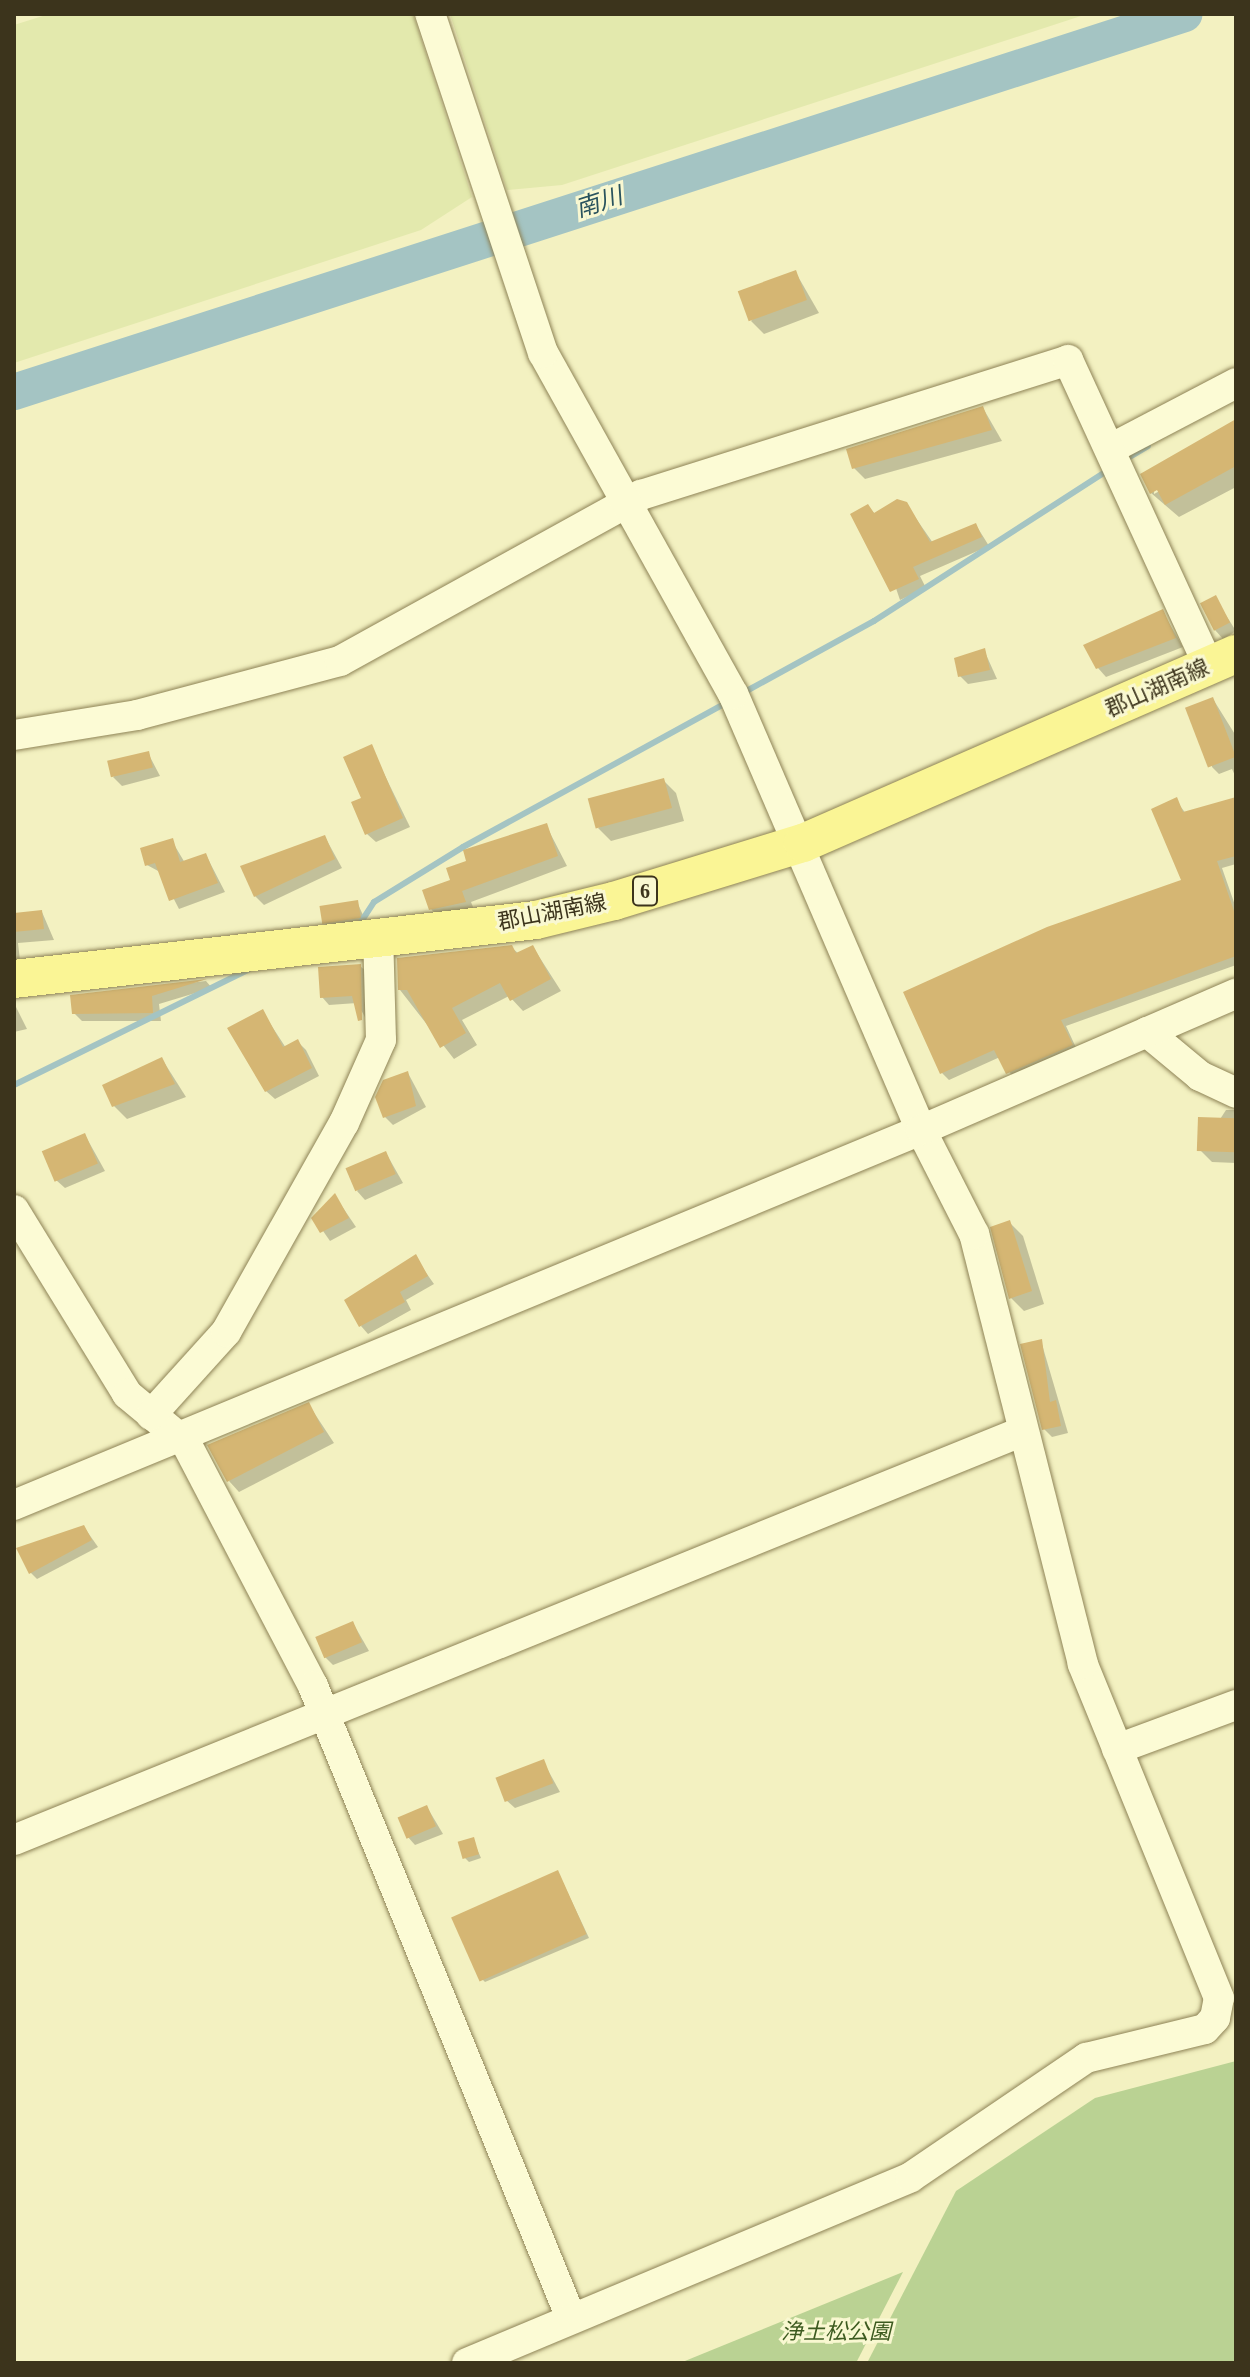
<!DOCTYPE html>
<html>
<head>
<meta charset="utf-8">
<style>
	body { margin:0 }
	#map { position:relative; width:1250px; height:2377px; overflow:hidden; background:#f3f1c1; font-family:"Times New Roman","Noto Sans JP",serif }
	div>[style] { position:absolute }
	.farmland>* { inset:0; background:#e3e9ad }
	.green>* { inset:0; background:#bad293 }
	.shadow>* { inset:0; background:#0003 }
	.stream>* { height:6px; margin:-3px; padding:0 3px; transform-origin:3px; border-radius:3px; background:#a4c4c3 }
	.river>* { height:36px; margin:-18px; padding:0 18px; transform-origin:18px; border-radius:18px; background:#a4c4c3 }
	.building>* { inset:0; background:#d5b673; transform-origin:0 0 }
	.roads { filter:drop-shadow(0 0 2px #8e8356) drop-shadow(0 0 2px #8e8356) }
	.minor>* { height:30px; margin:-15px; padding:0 15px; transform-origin:15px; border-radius:15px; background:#fcfbd5 }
	.major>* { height:38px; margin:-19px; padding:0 19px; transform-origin:19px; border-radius:19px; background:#faf595 }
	span { translate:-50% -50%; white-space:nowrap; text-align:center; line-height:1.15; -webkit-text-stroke:6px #f9f8d1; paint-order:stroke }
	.shield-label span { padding:2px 6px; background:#f9f8d1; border:2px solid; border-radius:6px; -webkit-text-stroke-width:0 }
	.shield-label { font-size:20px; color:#3c341c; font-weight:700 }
	.street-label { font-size:22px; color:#3c341c }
	.park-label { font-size:22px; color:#3d5b20; font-style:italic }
	.water-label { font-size:24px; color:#2a535e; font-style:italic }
	.frame { position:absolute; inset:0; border:16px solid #3c341c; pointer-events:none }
</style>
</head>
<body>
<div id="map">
	<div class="farmland">
		<div style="clip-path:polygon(49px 14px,413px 14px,472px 197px,421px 230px,14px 363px,14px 25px)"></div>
		<div style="clip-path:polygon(450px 14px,1087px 14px,562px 185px,507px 190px)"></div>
	</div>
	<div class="green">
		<div style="clip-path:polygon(1236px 2061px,1236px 2363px,867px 2363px,956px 2191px,1095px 2098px)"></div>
		<div style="clip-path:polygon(903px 2272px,856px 2363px,680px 2363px)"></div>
	</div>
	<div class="shadow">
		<div style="clip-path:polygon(796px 273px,819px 313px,764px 334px,751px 321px)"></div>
		<div style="clip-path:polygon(983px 408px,1002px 441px,865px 479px,854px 468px)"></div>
		<div style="clip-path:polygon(evenodd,1236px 421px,1236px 487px,1179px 517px,1151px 493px,1143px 475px,1236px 421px,1165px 484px,1167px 487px,1154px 494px,1154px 490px,1165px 484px)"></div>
		<div style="clip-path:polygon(906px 504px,933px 543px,976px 525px,989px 546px,920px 576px,926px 588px,900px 600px,868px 506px,875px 514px)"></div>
		<div style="clip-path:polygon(1215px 598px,1236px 631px,1223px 639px,1215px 630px)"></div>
		<div style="clip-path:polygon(1162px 611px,1183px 647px,1106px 677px,1098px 668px)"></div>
		<div style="clip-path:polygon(984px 650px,997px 679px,968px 684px,960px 676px)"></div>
		<div style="clip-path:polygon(1213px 699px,1236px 736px,1236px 778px,1232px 769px,1219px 774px,1212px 767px)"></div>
		<div style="clip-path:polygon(371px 747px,410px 827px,376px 842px,367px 834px,364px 799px)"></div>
		<div style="clip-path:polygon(148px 753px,160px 776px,122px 786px,113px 777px)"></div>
		<div style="clip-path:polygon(663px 780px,676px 793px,684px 821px,611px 841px,598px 828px)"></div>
		<div style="clip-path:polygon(1236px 799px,1236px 864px,1222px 868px,1236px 908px,1236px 965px,1066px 1026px,1078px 1052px,1014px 1079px,1000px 1057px,949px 1080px,942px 1073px,906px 993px,1184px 882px,1176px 800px,1186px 814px)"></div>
		<div style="clip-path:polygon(546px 825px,567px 866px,471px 902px,475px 912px,441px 920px,431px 909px)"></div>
		<div style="clip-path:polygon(325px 837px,342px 868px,264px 905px,255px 896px)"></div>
		<div style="clip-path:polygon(172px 841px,185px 863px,206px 855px,225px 892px,179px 909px,160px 872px,147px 865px)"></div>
		<div style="clip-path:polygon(357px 902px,368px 926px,332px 930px,323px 921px)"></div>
		<div style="clip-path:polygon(42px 912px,54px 940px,18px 943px,21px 969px,14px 974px,14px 917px)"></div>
		<div style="clip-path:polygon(511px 947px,519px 954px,533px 947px,561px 991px,523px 1011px,509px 996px,462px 1020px,477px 1045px,454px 1059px,400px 990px)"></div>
		<div style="clip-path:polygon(360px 966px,368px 973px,369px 1024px,357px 1003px,329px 1005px,322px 997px)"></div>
		<div style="clip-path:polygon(206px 981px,212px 988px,159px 1004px,161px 1021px,82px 1021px,74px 1013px,72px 997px)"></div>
		<div style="clip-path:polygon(14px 1003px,27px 1029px,14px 1032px)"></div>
		<div style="clip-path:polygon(262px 1011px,286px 1048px,298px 1042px,306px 1050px,319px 1076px,275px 1099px,266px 1091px)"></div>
		<div style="clip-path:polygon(162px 1059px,186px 1097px,127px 1119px,114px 1106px)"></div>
		<div style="clip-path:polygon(408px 1073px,426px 1107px,393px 1125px,385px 1117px)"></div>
		<div style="clip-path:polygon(1226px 1110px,1236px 1110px,1236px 1163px,1212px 1162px,1200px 1150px)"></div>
		<div style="clip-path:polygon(85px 1135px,105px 1171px,65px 1188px,56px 1180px)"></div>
		<div style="clip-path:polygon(386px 1153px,403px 1183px,365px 1200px,357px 1191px)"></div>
		<div style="clip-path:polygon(335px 1196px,356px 1227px,330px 1241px,314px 1218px)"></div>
		<div style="clip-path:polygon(1010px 1223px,1023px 1236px,1044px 1304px,1024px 1311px,1011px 1298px)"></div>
		<div style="clip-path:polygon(415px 1257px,434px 1284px,406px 1300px,411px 1310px,368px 1334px,361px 1326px)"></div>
		<div style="clip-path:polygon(1041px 1341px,1068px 1433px,1052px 1437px,1044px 1429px)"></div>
		<div style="clip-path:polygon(309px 1405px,334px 1443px,239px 1492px,229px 1481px)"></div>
		<div style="clip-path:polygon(84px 1527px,98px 1547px,37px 1579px,30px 1572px)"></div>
		<div style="clip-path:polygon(353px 1623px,369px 1651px,333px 1665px,325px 1657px)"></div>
		<div style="clip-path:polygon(543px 1761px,560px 1792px,515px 1808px,506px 1800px)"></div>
		<div style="clip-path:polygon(427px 1807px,443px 1834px,415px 1845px,407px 1836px)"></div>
		<div style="clip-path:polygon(473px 1840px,481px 1858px,469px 1862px,465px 1858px)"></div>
		<div style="clip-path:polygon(558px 1872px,589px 1938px,485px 1982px,481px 1978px)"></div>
	</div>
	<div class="stream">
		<div style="left:1123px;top:461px;width:29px;rotate:-31deg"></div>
		<div style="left:741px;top:694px;width:152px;rotate:-28.8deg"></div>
		<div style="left:874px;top:621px;width:281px;rotate:-32.8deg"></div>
		<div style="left:361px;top:922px;width:24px;rotate:-57deg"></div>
		<div style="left:374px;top:902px;width:105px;rotate:-31.7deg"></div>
		<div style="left:463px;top:847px;width:302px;rotate:-28.7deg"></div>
		<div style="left:14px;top:1085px;width:261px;rotate:-26.2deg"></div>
	</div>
	<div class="river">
		<div style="left:14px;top:392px;width:1230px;rotate:-17.89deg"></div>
	</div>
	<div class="building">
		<div style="left:796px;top:270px;width:32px;height:62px;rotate:70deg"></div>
		<div style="clip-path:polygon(983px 406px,992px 430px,852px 469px,846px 449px)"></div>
		<div style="clip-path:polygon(1236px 419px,1236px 466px,1165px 505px,1157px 490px,1150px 494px,1140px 474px)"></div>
		<div style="clip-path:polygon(897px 499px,907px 502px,930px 542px,976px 523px,982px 537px,913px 567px,919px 579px,890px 592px,850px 514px,868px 504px,874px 513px)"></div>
		<div style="left:1216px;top:595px;width:31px;height:18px;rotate:63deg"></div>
		<div style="clip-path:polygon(1163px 609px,1176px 638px,1096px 669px,1083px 645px)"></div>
		<div style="clip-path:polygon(985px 648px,990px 670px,958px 677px,954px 658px)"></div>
		<div style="left:1213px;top:697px;width:64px;height:30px;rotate:69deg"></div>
		<div style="clip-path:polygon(372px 744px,403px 818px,365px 835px,351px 802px,361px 798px,343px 757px)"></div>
		<div style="left:149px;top:751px;width:17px;height:43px;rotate:77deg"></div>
		<div style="left:664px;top:778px;width:31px;height:79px;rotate:75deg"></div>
		<div style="clip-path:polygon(1177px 797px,1183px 812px,1236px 797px,1236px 856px,1217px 861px,1236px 917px,1236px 956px,1061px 1020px,1073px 1045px,1006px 1074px,994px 1050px,940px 1074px,903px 992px,1047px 927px,1181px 880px,1151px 809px)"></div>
		<div style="clip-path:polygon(547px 823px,558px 856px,462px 891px,466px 902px,429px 910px,422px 890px,450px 880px,446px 868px,466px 861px,463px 850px)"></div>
		<div style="clip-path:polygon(325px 835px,335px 859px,254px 897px,240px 866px)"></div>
		<div style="clip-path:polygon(173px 838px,180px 862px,206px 853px,218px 883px,169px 901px,155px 863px,145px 866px,140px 848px)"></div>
		<div style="left:358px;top:900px;width:18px;height:39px;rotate:81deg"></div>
		<div style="left:42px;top:910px;width:19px;height:28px;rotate:84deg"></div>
		<div style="clip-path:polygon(512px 945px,516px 953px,533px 945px,551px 979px,510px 1001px,500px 983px,452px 1008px,466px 1033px,440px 1048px,407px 990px,398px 990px,397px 958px)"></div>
		<div style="clip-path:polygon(361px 964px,362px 1020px,358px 1021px,352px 996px,320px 998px,318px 967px)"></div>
		<div style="clip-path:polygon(207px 979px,152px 996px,153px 1013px,72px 1014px,70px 995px)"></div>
		<div style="clip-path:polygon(263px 1009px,283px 1047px,298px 1039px,312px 1068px,265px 1092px,227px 1028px)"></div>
		<div style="clip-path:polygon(162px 1057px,175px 1084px,112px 1107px,102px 1085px)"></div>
		<div style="clip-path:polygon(408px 1071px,416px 1106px,383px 1118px,375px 1097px,383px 1080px)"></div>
		<div style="left:1198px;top:1117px;width:38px;height:34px;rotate:2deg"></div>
		<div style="left:85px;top:1133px;width:33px;height:47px;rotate:67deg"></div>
		<div style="left:386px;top:1151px;width:25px;height:44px;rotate:67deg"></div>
		<div style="clip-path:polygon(335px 1193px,349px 1218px,320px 1233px,311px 1218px)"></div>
		<div style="clip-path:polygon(1010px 1220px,1032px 1291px,1009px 1299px,990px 1227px)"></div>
		<div style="clip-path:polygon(416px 1254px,428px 1276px,400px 1292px,405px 1302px,359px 1327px,344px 1300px)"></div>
		<div style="clip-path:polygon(1042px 1339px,1050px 1402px,1056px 1400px,1061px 1426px,1042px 1430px,1020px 1344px)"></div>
		<div style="clip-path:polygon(309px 1402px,324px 1432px,227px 1482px,207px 1445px)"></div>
		<div style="clip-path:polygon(84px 1525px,92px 1540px,29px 1574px,16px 1548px)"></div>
		<div style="left:353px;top:1621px;width:23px;height:41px;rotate:67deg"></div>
		<div style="left:544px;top:1759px;width:26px;height:52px;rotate:69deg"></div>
		<div style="left:427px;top:1805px;width:23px;height:32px;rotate:67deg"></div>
		<div style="left:474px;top:1837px;width:18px;height:17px;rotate:74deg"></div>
		<div style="left:558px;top:1870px;width:70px;height:117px;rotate:66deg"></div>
	</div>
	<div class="roads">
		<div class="minor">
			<div style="left:1110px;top:449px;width:142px;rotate:-27.6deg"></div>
			<div style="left:14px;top:735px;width:125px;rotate:-9.2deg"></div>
			<div style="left:137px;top:715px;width:210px;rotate:-14.9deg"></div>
			<div style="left:340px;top:661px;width:344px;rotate:-28.9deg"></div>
			<div style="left:641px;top:495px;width:448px;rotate:-17.5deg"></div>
			<div style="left:1068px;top:360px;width:337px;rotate:65.3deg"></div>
			<div style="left:1147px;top:1032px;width:69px;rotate:39.7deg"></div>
			<div style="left:1200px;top:1076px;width:40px;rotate:25deg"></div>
			<div style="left:14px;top:1210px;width:216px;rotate:58.4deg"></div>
			<div style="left:127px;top:1394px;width:77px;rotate:39.7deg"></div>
			<div style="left:186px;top:1443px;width:274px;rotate:62.4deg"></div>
			<div style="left:313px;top:1686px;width:683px;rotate:67.79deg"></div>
			<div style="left:151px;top:1415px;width:112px;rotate:-47.9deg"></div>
			<div style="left:226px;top:1332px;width:240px;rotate:-60.6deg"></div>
			<div style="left:344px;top:1123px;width:91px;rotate:-66deg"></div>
			<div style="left:381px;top:1040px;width:105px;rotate:-91.6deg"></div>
			<div style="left:14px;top:1505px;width:981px;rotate:-22.46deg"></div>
			<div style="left:921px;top:1130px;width:475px;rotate:-113.3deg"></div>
			<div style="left:733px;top:694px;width:390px;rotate:-119.1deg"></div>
			<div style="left:543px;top:353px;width:357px;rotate:-108.4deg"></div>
			<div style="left:1117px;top:1749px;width:127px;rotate:-20.3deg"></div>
			<div style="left:14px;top:1840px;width:1087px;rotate:-22.06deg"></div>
			<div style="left:467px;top:2363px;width:481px;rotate:-22.7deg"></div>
			<div style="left:911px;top:2177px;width:212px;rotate:-34.2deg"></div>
			<div style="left:1086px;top:2058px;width:122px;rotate:-13.7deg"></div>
			<div style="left:1205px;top:2029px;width:15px;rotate:-48deg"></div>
			<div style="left:1215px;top:2018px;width:20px;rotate:-79deg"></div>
			<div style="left:1219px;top:1998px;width:361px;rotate:-112.2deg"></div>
			<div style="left:1083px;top:1664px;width:444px;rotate:-104.2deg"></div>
			<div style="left:974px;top:1234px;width:117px;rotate:-117deg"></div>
			<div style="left:921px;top:1130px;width:343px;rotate:-23.4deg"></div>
		</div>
		<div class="major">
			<div style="left:14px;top:979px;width:525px;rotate:-6.45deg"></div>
			<div style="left:536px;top:920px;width:80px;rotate:-13.7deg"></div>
			<div style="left:614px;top:901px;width:198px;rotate:-17.1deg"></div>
			<div style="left:803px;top:843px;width:472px;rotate:-23.6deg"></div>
		</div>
	</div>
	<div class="shield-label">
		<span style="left:645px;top:891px">6</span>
	</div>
	<div class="street-label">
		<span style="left:1157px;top:688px;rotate:-24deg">郡山湖南線</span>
		<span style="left:552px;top:912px;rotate:-11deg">郡山湖南線</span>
	</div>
	<div class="park-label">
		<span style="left:836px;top:2332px">浄土松公園</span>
	</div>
	<div class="water-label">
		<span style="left:599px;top:203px;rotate:-18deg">南川</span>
	</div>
	<div class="frame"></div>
</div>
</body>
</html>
